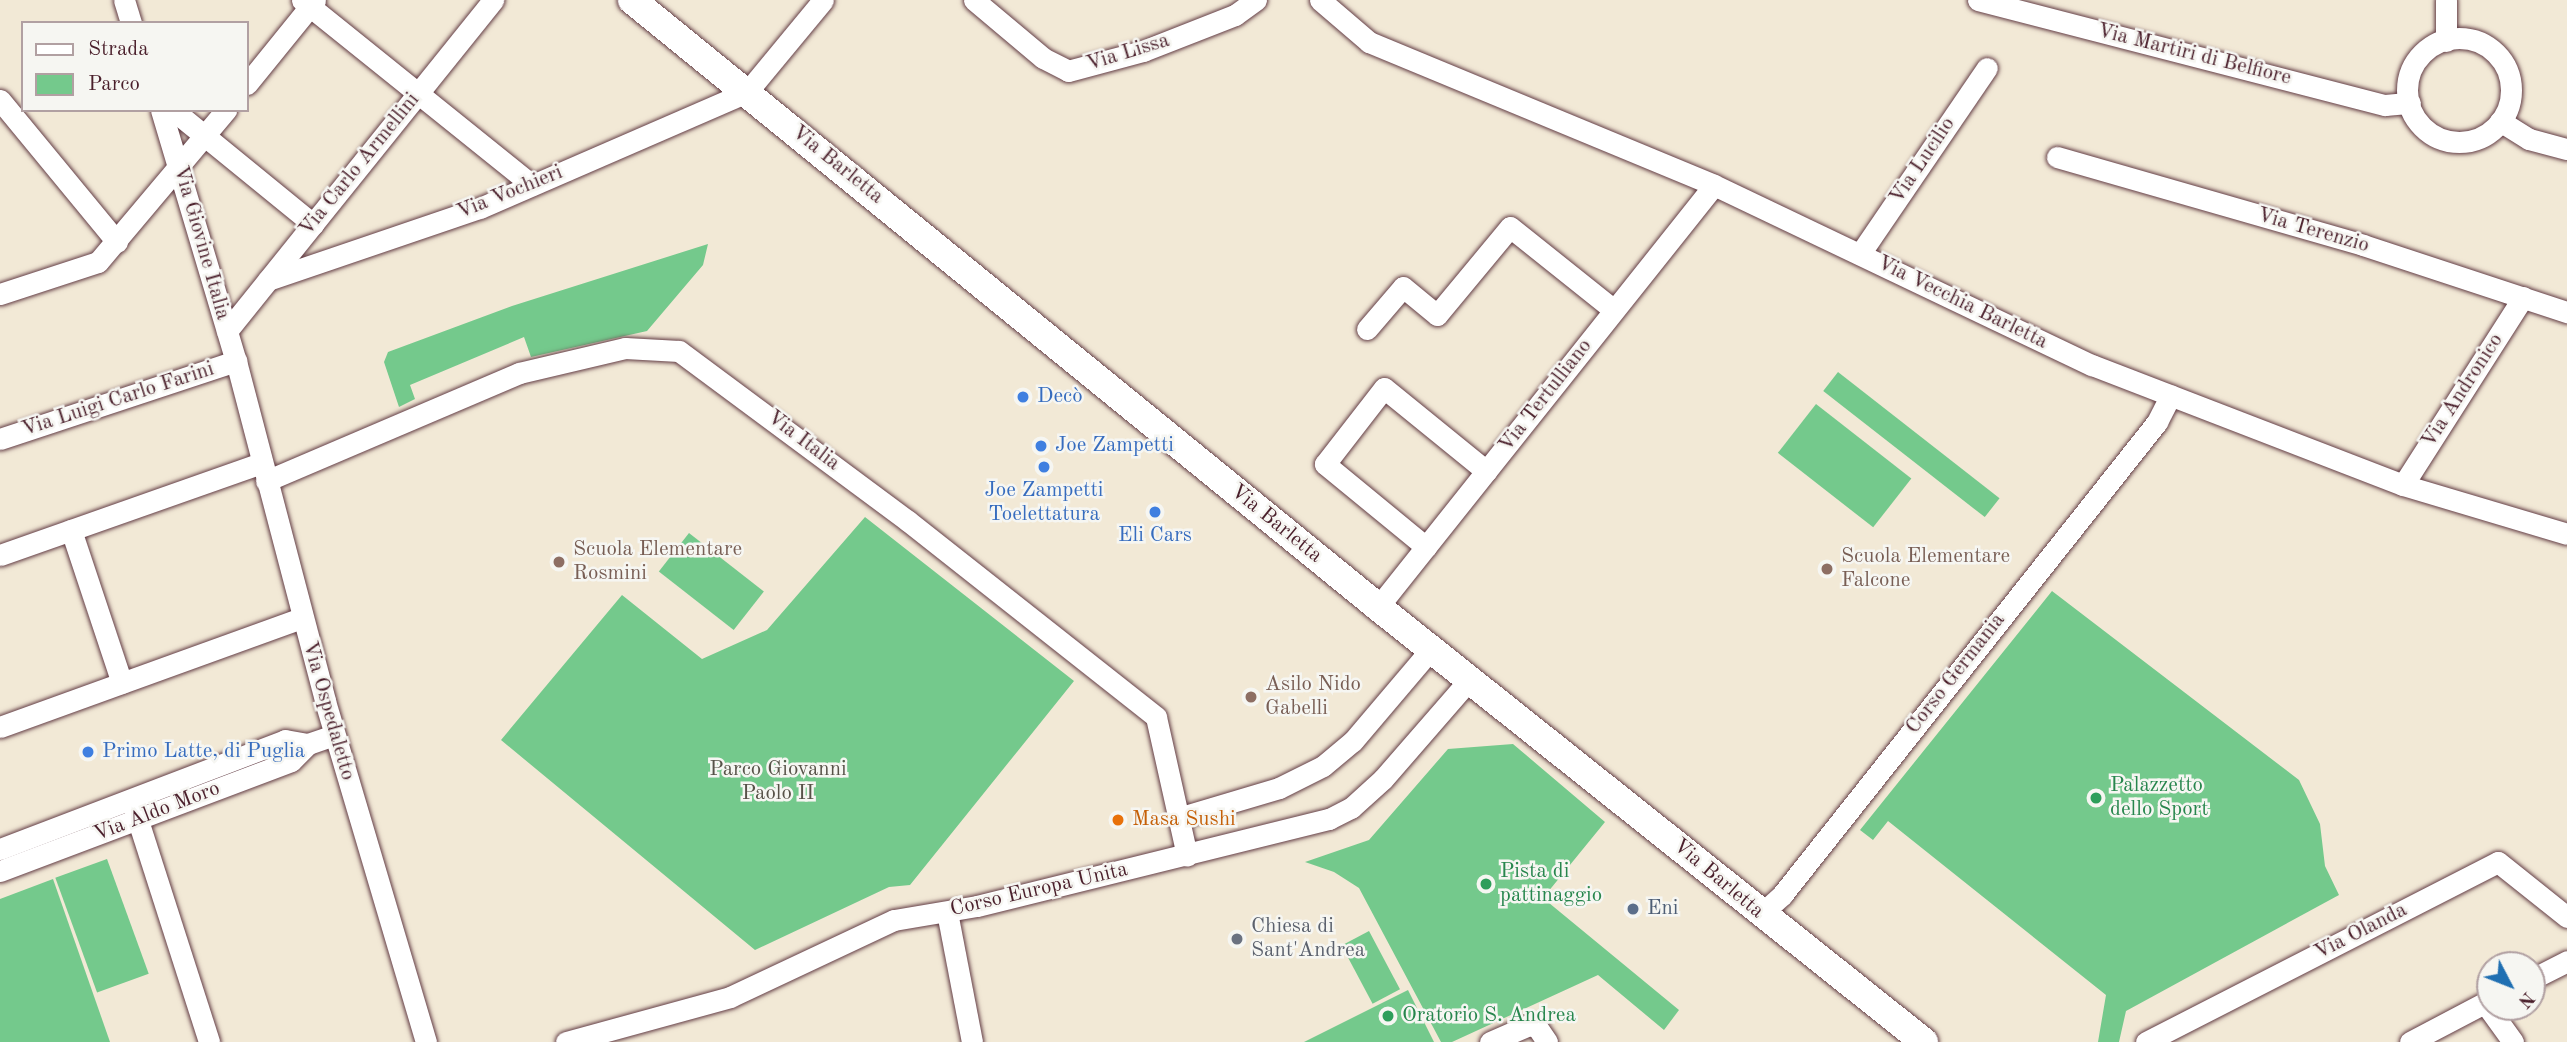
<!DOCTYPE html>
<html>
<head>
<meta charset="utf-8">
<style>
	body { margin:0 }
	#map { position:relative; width:2567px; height:1042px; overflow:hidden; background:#f2e9d6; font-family:"Old Standard TT",serif }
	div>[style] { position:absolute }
	.green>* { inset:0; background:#74c98c; transform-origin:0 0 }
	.roads { filter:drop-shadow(0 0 2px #633d45) drop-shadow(0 0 2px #633d45) }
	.minor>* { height:21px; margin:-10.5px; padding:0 10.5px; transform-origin:10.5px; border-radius:10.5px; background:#fff }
	.minor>.ring { margin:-10.5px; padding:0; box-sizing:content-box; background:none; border:21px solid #fff; border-radius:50% }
	.major>* { height:28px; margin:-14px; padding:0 14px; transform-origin:14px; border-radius:14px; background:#fff }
	.dots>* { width:19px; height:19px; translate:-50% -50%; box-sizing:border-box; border:4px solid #f6f6f2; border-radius:50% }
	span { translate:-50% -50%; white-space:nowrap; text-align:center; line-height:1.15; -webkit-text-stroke:5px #f6f6f2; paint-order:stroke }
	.street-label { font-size:21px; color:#4a1f2b }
	.shop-label { font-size:21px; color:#366cbe }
	.left { translate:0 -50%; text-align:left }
	.education-label { font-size:21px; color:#785e54 }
	.park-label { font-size:21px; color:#575248 }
	.leisure-label { font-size:21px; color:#27864d }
	.food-label { font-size:21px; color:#c56008 }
	.service-label { font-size:21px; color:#4e5e75 }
	.worship-label { font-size:21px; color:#5b616d }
	.legend { position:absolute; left:21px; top:21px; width:228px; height:91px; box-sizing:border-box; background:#f6f6f2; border:2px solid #b1a0a2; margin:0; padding:9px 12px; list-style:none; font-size:21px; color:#4a1f2b }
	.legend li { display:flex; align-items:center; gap:14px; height:35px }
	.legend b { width:35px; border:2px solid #b1a0a2 }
	.north { position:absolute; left:2476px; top:951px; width:70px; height:70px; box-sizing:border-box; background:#f6f6f2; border:2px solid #b1a0a2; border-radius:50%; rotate:132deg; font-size:19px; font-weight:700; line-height:28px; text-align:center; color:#4a1f2b }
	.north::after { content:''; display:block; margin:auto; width:24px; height:32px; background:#1f6fb2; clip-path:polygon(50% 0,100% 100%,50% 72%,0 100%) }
</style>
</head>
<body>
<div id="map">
	<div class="green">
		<div style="clip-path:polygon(708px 244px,703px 265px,647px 331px,531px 357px,524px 337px,410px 385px,415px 399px,399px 407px,384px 362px,388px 352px,512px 306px)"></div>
		<div style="left:1838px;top:372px;width:205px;height:24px;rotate:38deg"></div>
		<div style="left:1816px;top:404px;width:121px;height:62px;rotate:38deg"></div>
		<div style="clip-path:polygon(865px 517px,1074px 681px,910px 885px,889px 887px,755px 950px,501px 740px,622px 595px,702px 659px,767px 630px)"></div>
		<div style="left:689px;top:533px;width:95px;height:49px;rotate:38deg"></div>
		<div style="clip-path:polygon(2052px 591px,2299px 780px,2320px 824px,2325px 866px,2339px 895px,2126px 1011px,2119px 1042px,2098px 1042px,2106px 995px,1888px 821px,1873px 840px,1860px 830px)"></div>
		<div style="clip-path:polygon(1513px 744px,1605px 822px,1543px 898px,1679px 1010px,1664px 1030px,1598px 975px,1452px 1042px,1441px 1042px,1359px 888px,1334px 872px,1305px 862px,1369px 840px,1448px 749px)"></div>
		<div style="left:107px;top:859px;width:122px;height:55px;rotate:70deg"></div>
		<div style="clip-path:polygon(53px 879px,110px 1042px,0 1042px,0 899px)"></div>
		<div style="left:1369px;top:931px;width:66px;height:31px;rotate:62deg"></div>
		<div style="clip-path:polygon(1408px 990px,1434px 1042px,1304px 1042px)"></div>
	</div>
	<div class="roads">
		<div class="minor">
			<div style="left:124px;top:0;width:24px;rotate:73deg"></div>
			<div style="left:302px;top:0;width:295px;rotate:38.8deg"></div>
			<div style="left:974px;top:0;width:90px;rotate:40deg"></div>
			<div style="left:1043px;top:58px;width:28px;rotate:27deg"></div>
			<div style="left:1068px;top:71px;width:78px;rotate:-14.9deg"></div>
			<div style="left:1143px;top:51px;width:99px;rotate:-21.4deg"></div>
			<div style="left:1235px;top:15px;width:26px;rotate:-36deg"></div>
			<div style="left:1320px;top:0;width:65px;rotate:40.6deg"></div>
			<div style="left:1369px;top:42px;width:373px;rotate:22.5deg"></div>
			<div style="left:1714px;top:185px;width:419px;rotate:25.5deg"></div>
			<div style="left:2092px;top:365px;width:333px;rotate:21.1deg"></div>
			<div style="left:2403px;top:485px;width:171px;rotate:16.6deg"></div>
			<div style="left:1978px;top:0;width:420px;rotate:14.5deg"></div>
			<div style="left:2385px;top:105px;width:25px;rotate:-5deg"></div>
			<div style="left:2446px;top:0;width:41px;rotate:90deg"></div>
			<div class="ring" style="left:2407px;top:38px;width:83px;height:83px"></div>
			<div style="left:247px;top:84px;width:108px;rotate:-51deg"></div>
			<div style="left:0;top:100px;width:184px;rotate:50.5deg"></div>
			<div style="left:161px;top:110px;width:262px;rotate:73.4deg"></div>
			<div style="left:236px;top:361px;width:351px;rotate:75.3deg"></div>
			<div style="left:325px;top:701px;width:356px;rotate:73.5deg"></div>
			<div style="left:173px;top:110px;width:181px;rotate:39.2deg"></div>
			<div style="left:2500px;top:121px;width:34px;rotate:32deg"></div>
			<div style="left:2529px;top:139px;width:39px;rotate:15deg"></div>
			<div style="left:2057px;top:157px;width:318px;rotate:16deg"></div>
			<div style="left:2363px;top:245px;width:215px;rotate:18.2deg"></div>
			<div style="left:1860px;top:254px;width:225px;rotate:-55.7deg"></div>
			<div style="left:268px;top:280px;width:224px;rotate:-18.8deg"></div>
			<div style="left:480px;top:208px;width:291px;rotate:-23.5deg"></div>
			<div style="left:747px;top:92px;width:119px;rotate:-50.4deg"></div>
			<div style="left:0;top:294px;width:103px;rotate:-18.1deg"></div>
			<div style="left:98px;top:262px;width:199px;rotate:-49.9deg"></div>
			<div style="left:1367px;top:329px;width:55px;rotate:-49.4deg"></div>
			<div style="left:1403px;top:287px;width:44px;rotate:39.5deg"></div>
			<div style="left:1437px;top:315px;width:114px;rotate:-50.3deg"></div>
			<div style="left:1510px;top:227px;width:133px;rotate:38.6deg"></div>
			<div style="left:227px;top:331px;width:425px;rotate:-51.2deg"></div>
			<div style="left:0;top:439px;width:249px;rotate:-18.3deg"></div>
			<div style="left:266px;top:481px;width:275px;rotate:-23.1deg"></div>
			<div style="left:519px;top:373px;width:109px;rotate:-13.3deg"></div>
			<div style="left:625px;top:348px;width:54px;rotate:3.2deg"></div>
			<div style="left:679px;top:351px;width:285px;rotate:36.6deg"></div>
			<div style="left:908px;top:521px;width:316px;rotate:38.3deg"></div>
			<div style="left:1156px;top:717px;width:142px;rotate:77.4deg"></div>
			<div style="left:2403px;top:485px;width:223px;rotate:-57.4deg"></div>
			<div style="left:71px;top:530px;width:161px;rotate:71.6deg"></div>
			<div style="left:1426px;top:547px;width:131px;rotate:-140.6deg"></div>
			<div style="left:1325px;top:464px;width:96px;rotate:-52.2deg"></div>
			<div style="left:1384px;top:388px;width:132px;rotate:39.1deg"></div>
			<div style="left:0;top:555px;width:277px;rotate:-19.4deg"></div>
			<div style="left:1378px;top:607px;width:539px;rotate:-51.47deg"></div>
			<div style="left:0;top:727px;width:320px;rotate:-19.9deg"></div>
			<div style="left:134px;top:808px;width:246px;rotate:72.2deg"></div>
			<div style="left:1178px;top:818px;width:105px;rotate:-16.5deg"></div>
			<div style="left:1279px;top:788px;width:49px;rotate:-26.6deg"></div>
			<div style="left:1323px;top:766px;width:39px;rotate:-40deg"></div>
			<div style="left:1353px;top:741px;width:121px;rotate:-49.7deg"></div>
			<div style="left:0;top:849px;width:305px;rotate:-20.9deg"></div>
			<div style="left:285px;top:740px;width:23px;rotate:10deg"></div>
			<div style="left:0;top:871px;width:311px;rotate:-20.7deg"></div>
			<div style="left:291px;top:761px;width:24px;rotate:-45deg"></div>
			<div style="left:308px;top:744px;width:28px;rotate:-19deg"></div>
			<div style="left:947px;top:912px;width:132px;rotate:79.1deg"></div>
			<div style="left:1760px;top:915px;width:30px;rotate:-42deg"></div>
			<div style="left:1782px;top:895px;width:604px;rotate:-51.59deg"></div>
			<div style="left:2157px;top:422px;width:30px;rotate:-63deg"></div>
			<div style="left:2532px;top:979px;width:39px;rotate:-27deg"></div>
			<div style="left:2485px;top:1003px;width:48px;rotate:54.3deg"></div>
			<div style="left:566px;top:1042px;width:170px;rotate:-15.3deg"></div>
			<div style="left:730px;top:997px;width:181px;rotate:-25.2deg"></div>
			<div style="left:894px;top:920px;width:84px;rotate:-9.6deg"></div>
			<div style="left:977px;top:906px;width:363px;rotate:-13.9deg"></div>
			<div style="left:1329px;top:819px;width:25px;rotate:-27deg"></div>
			<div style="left:1351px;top:808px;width:43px;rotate:-42.2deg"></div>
			<div style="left:1383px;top:779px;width:133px;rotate:-49deg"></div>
			<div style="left:1490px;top:1042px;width:43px;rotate:-23.6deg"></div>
			<div style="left:1529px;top:1025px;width:8px;rotate:14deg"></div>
			<div style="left:1537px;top:1027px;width:18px;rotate:56deg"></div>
			<div style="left:2146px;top:1042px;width:395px;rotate:-27.1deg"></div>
			<div style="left:2498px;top:862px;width:88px;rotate:38.6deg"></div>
			<div style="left:2410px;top:1042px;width:90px;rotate:-27.7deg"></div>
		</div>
		<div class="major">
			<div style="left:632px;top:0;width:962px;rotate:39.13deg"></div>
			<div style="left:1378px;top:607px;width:698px;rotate:38.54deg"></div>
		</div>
	</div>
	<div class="dots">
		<div style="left:1023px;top:397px;background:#3f7fe0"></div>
		<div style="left:1041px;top:446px;background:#3f7fe0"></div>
		<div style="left:1044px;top:467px;background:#3f7fe0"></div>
		<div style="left:1155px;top:512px;background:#3f7fe0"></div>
		<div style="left:559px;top:562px;background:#8d6e63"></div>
		<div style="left:1827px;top:569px;background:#8d6e63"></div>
		<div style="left:1251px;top:697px;background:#8d6e63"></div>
		<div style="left:88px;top:752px;background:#3f7fe0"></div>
		<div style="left:2096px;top:798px;background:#2e9e5b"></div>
		<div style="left:1118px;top:820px;background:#e8710a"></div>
		<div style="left:1486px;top:884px;background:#2e9e5b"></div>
		<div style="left:1633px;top:909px;background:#5c6f8a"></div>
		<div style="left:1237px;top:939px;background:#6b7280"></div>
		<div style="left:1388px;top:1016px;background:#2e9e5b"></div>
	</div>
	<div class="street-label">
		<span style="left:1128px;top:53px;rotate:-17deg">Via Lissa</span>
		<span style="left:2194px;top:55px;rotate:14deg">Via Martiri di Belfiore</span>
		<span style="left:1923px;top:161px;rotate:-56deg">Via Lucilio</span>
		<span style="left:360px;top:165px;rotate:-51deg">Via Carlo Armellini</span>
		<span style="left:837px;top:165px;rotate:39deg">Via Barletta</span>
		<span style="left:510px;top:193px;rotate:-22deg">Via Vochieri</span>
		<span style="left:2313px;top:231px;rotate:16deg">Via Terenzio</span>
		<span style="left:201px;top:243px;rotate:74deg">Via Giovine Italia</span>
		<span style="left:1962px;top:303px;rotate:26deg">Via Vecchia Barletta</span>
		<span style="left:2463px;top:391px;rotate:-57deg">Via Andronico</span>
		<span style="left:1546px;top:396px;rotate:-52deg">Via Tertulliano</span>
		<span style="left:118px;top:400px;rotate:-18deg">Via Luigi Carlo Farini</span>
		<span style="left:803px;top:441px;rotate:37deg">Via Italia</span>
		<span style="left:1276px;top:524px;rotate:39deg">Via Barletta</span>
		<span style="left:1956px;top:674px;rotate:-52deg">Corso Germania</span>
		<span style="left:328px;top:711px;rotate:74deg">Via Ospedaletto</span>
		<span style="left:157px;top:812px;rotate:-21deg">Via Aldo Moro</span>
		<span style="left:1718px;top:879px;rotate:40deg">Via Barletta</span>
		<span style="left:1039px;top:890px;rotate:-13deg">Corso Europa Unita</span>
		<span style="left:2361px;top:932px;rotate:-27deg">Via Olanda</span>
	</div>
	<div class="shop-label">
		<span class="left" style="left:1037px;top:397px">Decò</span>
		<span class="left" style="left:1055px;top:446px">Joe Zampetti</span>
		<span style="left:1044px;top:503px">Joe Zampetti<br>Toelettatura</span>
		<span style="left:1155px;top:536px">Eli Cars</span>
		<span class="left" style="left:102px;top:752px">Primo Latte, di Puglia</span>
	</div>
	<div class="education-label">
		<span class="left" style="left:573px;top:562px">Scuola Elementare<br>Rosmini</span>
		<span class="left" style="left:1841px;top:569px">Scuola Elementare<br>Falcone</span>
		<span class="left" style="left:1265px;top:697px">Asilo Nido<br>Gabelli</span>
	</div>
	<div class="park-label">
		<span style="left:778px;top:782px">Parco Giovanni<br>Paolo II</span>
	</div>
	<div class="leisure-label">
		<span class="left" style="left:2110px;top:798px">Palazzetto<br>dello Sport</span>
		<span class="left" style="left:1500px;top:884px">Pista di<br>pattinaggio</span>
		<span class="left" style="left:1402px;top:1016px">Oratorio S. Andrea</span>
	</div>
	<div class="food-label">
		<span class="left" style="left:1132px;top:820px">Masa Sushi</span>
	</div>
	<div class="service-label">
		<span class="left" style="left:1647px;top:909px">Eni</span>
	</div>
	<div class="worship-label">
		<span class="left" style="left:1251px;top:939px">Chiesa di<br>Sant'Andrea</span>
	</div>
	<ul class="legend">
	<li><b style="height:9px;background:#fff"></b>Strada</li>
	<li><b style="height:19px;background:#74c98c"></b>Parco</li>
	</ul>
	<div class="north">N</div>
</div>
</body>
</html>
